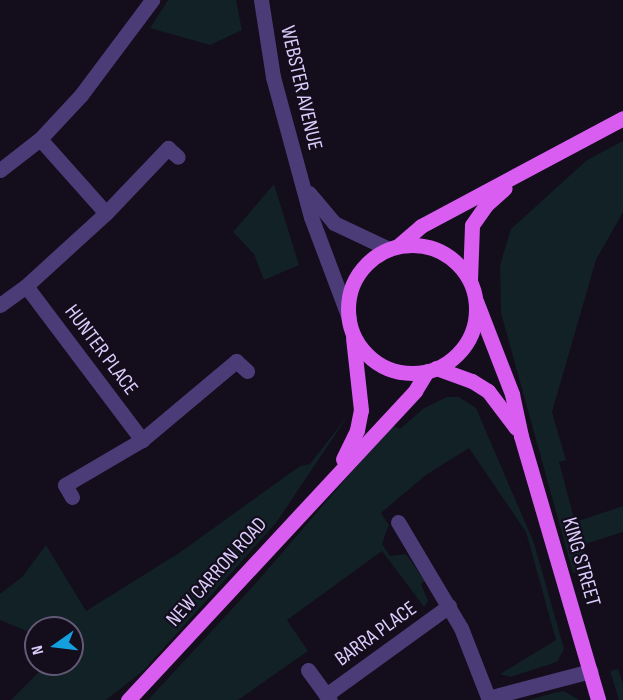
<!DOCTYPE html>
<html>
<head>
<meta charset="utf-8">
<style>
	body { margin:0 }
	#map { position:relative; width:623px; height:700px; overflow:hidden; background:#130d1c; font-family:"Sofia Sans Condensed",sans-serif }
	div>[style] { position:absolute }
	.green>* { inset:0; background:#112125 }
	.minor>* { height:15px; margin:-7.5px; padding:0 7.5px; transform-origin:7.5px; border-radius:7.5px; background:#4b3c77 }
	.major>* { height:15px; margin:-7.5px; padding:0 7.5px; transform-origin:7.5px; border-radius:7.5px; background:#d95df1 }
	.major>.ring { margin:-7.5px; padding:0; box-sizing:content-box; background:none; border:15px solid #d95df1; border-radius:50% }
	span { translate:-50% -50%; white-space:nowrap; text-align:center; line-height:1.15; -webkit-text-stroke:4.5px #130d1c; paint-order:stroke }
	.street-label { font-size:21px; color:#dbccfb }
	.north { position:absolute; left:24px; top:616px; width:60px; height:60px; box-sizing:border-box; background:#130d1c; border:2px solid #635975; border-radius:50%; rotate:256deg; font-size:16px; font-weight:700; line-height:24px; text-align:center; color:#dbccfb }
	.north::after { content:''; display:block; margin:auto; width:21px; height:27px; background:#14a0df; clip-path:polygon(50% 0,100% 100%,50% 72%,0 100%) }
</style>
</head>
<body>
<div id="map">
	<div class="green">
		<div style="clip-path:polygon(168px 0,236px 0,242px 30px,210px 45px,150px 28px)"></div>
		<div style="clip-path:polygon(623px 141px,623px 212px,596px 260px,552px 412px,566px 460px,559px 462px,575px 522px,623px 506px,623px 532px,582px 545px,590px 570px,573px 573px,501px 313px,500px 265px,511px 229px,587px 160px)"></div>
		<div style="clip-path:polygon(274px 184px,299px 265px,264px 280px,254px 254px,233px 232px)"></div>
		<div style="clip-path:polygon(447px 397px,459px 397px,476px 408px,534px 543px,564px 649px,557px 662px,510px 677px,500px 674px,556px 640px,526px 532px,469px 448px,426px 475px,381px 513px,389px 525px,382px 544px,390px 556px,406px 554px,425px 581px,421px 584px,428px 601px,424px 607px,382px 551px,287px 620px,308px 651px,238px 700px,148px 700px,256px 583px,392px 425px,400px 429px,424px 408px)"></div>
		<div style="clip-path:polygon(349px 414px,276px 523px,144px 670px,106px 700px,11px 700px,39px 672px,41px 664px,72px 664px,72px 628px,36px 628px,36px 635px,0 620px,0 594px,22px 577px,46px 545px,86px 611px,179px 553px,300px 466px,310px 464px)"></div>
		<div style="clip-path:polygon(618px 669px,623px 684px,623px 700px,619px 700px,610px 671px)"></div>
		<div style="clip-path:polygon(564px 691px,579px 700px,529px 700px,553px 693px)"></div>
	</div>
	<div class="minor">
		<div style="left:261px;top:0;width:78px;rotate:81.1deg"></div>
		<div style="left:273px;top:77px;width:145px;rotate:74.8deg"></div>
		<div style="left:311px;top:217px;width:108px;rotate:69.4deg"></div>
		<div style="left:40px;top:139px;width:99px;rotate:48.3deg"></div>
		<div style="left:0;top:170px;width:51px;rotate:-37.8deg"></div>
		<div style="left:40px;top:139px;width:60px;rotate:-47deg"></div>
		<div style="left:81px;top:95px;width:119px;rotate:-53.2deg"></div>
		<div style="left:309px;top:193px;width:39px;rotate:50deg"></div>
		<div style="left:334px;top:223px;width:61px;rotate:25.3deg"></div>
		<div style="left:26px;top:286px;width:193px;rotate:53deg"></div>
		<div style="left:142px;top:440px;width:123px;rotate:-40deg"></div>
		<div style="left:236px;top:361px;width:15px;rotate:42deg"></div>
		<div style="left:0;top:305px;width:32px;rotate:-36deg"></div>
		<div style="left:26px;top:286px;width:108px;rotate:-42.4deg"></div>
		<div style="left:106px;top:213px;width:90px;rotate:-46.4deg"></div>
		<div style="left:168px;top:148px;width:13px;rotate:42deg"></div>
		<div style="left:72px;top:497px;width:14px;rotate:-120deg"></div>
		<div style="left:65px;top:485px;width:89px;rotate:-30.3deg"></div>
		<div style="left:398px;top:522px;width:123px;rotate:59.3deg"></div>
		<div style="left:461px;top:628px;width:77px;rotate:68.7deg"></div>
		<div style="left:308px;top:670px;width:37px;rotate:54deg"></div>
		<div style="left:326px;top:695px;width:152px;rotate:-35.9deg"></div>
		<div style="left:488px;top:698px;width:106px;rotate:-14.8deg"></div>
	</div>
	<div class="major">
		<div class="ring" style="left:348px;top:245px;width:113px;height:113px"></div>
		<div style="left:398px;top:246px;width:30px;rotate:-41deg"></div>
		<div style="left:421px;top:226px;width:229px;rotate:-28.1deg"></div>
		<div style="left:470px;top:280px;width:55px;rotate:-87.9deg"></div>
		<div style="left:472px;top:225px;width:24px;rotate:-55deg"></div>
		<div style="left:486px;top:205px;width:25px;rotate:-42deg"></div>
		<div style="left:476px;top:301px;width:100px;rotate:68.8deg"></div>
		<div style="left:512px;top:394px;width:43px;rotate:77.9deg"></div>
		<div style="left:521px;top:436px;width:275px;rotate:73.7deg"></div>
		<div style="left:436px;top:368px;width:38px;rotate:20deg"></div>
		<div style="left:472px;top:381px;width:19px;rotate:32deg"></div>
		<div style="left:488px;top:391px;width:46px;rotate:52.9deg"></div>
		<div style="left:343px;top:459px;width:32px;rotate:-64deg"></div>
		<div style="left:357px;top:430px;width:20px;rotate:-79deg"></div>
		<div style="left:361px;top:410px;width:72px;rotate:-96.3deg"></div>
		<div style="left:128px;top:700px;width:422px;rotate:-47.1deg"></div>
		<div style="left:415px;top:391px;width:23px;rotate:-59deg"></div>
	</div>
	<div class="street-label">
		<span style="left:301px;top:88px;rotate:77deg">WEBSTER AVENUE</span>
		<span style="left:101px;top:350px;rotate:53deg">HUNTER PLACE</span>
		<span style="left:581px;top:562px;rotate:74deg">KING STREET</span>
		<span style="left:217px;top:572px;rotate:-48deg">NEW CARRON ROAD</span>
		<span style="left:376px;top:634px;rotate:-36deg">BARRA PLACE</span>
	</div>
	<div class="north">N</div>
</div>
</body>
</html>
